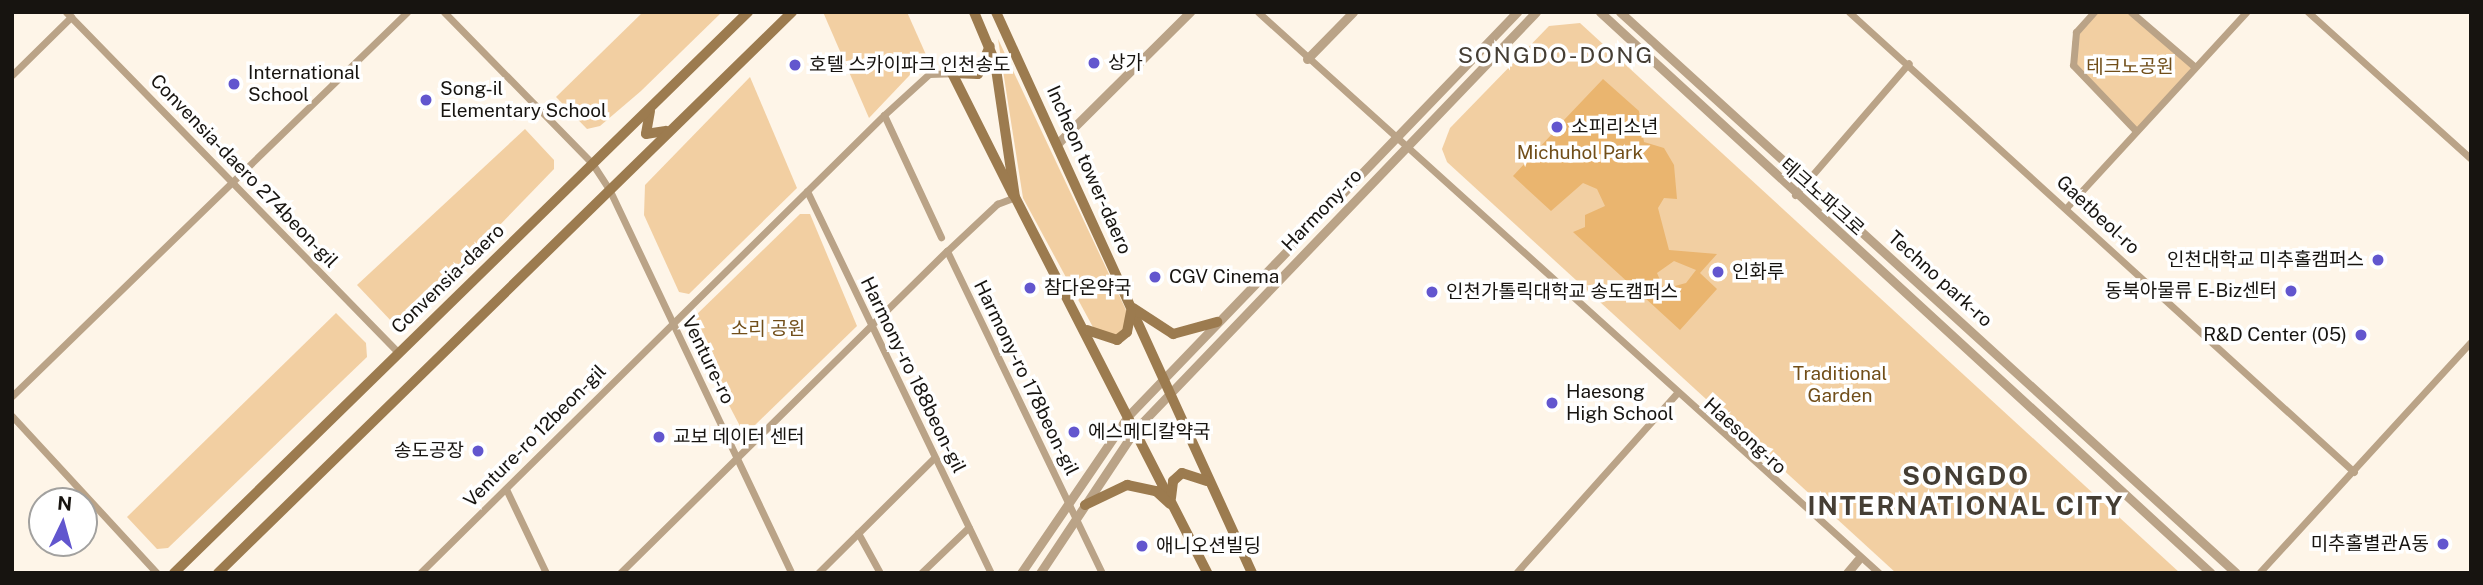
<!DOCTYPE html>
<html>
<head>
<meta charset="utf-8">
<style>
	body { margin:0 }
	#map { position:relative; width:2483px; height:585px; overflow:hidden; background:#fef5e8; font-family:"Public Sans","Noto Sans KR",sans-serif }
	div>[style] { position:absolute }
	.green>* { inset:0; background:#f2cfa2 }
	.water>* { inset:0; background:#eab56f }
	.minor>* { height:7px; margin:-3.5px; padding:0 3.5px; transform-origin:3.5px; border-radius:3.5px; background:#baa387 }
	.tertiary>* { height:9px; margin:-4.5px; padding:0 4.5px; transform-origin:4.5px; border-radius:4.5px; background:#baa387 }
	.secondary>* { height:10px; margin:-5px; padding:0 5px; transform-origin:5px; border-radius:5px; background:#9c7b4f }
	.dots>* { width:19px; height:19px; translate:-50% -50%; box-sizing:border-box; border:4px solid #fff; border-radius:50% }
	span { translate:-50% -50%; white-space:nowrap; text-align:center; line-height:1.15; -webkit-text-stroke:7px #fff; paint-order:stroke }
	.poi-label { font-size:19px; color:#171410 }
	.left { translate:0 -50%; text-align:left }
	.right { translate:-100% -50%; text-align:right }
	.park-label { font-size:19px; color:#714e19 }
	.street-label { font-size:19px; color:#171410 }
	.quarter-label { font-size:23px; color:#453e34; letter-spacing:2px }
	.district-label { font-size:26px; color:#453e34; font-weight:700; letter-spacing:2px }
	.frame { position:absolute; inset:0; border:14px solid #171410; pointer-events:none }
	.north { position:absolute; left:28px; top:487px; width:70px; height:70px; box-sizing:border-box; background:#fff; border:2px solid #a2a19f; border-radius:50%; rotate:5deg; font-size:19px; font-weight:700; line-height:28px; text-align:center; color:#171410 }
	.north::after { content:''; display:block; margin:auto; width:24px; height:32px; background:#6256ce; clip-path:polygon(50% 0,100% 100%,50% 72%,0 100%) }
</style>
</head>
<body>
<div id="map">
	<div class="green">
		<div style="clip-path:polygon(643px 12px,722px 12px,641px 91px,600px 126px,587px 129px,556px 97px)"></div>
		<div style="clip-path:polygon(823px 12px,907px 12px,927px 57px,869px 118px)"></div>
		<div style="clip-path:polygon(2094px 12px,2131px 12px,2195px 67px,2136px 131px,2073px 65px,2072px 42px)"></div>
		<div style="clip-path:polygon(1580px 23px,2180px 573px,1896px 573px,1447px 162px,1442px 149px,1450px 128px,1549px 26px)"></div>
		<div style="clip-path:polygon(998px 39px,1126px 310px,1126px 326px,1117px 336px,1094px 329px,1023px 198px)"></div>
		<div style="clip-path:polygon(750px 77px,797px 188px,689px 294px,679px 292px,644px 215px,645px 185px)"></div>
		<div style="clip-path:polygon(525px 129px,554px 160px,554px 169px,403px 325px,394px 324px,357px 285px)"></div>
		<div style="clip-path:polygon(800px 214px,810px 214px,857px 326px,753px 427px,741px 428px,690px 331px,694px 317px)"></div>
		<div style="clip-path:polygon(336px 313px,366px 343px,367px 357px,168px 548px,157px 549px,127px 517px)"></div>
	</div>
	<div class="water">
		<div style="clip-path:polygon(evenodd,1603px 79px,1639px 111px,1644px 142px,1664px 148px,1674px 165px,1677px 199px,1664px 198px,1658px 208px,1669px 250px,1717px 254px,1700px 273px,1717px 289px,1680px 330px,1573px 232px,1585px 227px,1585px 215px,1605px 206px,1597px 189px,1583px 183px,1551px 211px,1513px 176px,1551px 135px,1561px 132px,1564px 120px,1603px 79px,1674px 261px,1696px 270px,1686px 283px,1664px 289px,1657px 273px,1674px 261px)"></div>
	</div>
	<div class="minor">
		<div style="left:66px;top:12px;width:475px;rotate:45.7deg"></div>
		<div style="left:444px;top:12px;width:211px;rotate:45.6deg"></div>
		<div style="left:592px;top:163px;width:33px;rotate:57deg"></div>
		<div style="left:610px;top:191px;width:423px;rotate:64.6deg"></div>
		<div style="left:1258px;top:12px;width:837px;rotate:42.09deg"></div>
		<div style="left:1849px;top:12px;width:683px;rotate:42.33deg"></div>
		<div style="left:2094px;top:12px;width:27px;rotate:132deg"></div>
		<div style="left:2076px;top:32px;width:33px;rotate:95deg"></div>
		<div style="left:2073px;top:65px;width:91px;rotate:46.3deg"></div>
		<div style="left:2131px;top:12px;width:84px;rotate:40.7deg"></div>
		<div style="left:2308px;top:12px;width:219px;rotate:42deg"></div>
		<div style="left:12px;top:75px;width:83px;rotate:-44.5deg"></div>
		<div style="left:884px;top:115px;width:135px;rotate:65deg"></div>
		<div style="left:807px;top:191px;width:424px;rotate:64.3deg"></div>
		<div style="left:1795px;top:195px;width:174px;rotate:-49.2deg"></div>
		<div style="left:2067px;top:207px;width:265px;rotate:-47.4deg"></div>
		<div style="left:947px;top:251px;width:357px;rotate:64.3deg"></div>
		<div style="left:12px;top:396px;width:551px;rotate:-44.19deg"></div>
		<div style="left:12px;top:416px;width:214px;rotate:47.3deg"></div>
		<div style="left:506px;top:489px;width:93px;rotate:64.5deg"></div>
		<div style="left:858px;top:533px;width:46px;rotate:61.2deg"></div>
		<div style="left:420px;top:573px;width:652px;rotate:-44.63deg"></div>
		<div style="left:884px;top:115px;width:61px;rotate:-42.3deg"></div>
		<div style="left:929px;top:74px;width:23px;rotate:-2deg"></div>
		<div style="left:620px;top:573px;width:459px;rotate:-44.6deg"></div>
		<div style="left:947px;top:251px;width:69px;rotate:-43.2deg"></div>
		<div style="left:997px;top:204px;width:19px;rotate:-21deg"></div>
		<div style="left:818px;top:573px;width:163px;rotate:-44.8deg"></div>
		<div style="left:921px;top:573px;width:66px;rotate:-43.8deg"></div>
		<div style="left:1516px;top:573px;width:240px;rotate:-48.2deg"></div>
		<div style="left:2259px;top:573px;width:314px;rotate:-47.5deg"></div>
	</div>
	<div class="tertiary">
		<div style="left:1600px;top:12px;width:829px;rotate:42.56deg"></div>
		<div style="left:1620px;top:12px;width:833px;rotate:42.32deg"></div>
		<div style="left:1307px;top:59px;width:66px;rotate:-45.6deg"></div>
		<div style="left:1059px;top:142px;width:185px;rotate:-44.8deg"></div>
		<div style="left:1021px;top:573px;width:190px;rotate:-55.7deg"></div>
		<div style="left:1128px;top:416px;width:561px;rotate:-46.08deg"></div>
		<div style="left:1040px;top:573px;width:172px;rotate:-56.4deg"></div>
		<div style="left:1135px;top:430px;width:579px;rotate:-46.19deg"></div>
		<div style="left:1847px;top:573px;width:17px;rotate:-50deg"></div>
	</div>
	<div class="secondary">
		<div style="left:974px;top:12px;width:54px;rotate:67.2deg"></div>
		<div style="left:995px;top:62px;width:136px;rotate:81.6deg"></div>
		<div style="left:1015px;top:197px;width:422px;rotate:62.9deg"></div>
		<div style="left:996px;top:12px;width:617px;rotate:65.47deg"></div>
		<div style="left:952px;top:73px;width:136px;rotate:63.4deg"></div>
		<div style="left:952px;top:73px;width:26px;rotate:2deg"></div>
		<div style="left:978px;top:74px;width:30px;rotate:-67deg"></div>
		<div style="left:650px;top:111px;width:23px;rotate:100deg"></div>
		<div style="left:646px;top:134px;width:20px;rotate:-9deg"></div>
		<div style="left:1133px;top:308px;width:48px;rotate:33deg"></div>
		<div style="left:1173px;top:334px;width:46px;rotate:-15.3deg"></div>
		<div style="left:1087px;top:330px;width:32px;rotate:18deg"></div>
		<div style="left:1117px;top:340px;width:13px;rotate:-39deg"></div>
		<div style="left:1127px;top:332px;width:21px;rotate:-79deg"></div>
		<div style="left:1171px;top:498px;width:17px;rotate:-83deg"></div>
		<div style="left:1173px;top:481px;width:12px;rotate:-42deg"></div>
		<div style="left:1182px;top:473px;width:26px;rotate:18deg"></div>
		<div style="left:1085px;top:505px;width:47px;rotate:-25.5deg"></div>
		<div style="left:1127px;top:485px;width:30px;rotate:12deg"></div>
		<div style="left:1156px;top:491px;width:19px;rotate:43deg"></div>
		<div style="left:174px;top:573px;width:803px;rotate:-44.34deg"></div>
		<div style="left:218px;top:573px;width:803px;rotate:-44.34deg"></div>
	</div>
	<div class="dots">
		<div style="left:1094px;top:63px;background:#6256ce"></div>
		<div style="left:795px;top:65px;background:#6256ce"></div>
		<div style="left:234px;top:84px;background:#6256ce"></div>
		<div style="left:426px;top:100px;background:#6256ce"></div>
		<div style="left:1557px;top:127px;background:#6256ce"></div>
		<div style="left:2378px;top:260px;background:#6256ce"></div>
		<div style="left:1718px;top:272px;background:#6256ce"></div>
		<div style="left:1155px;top:277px;background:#6256ce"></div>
		<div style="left:1030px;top:288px;background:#6256ce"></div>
		<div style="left:2291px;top:291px;background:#6256ce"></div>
		<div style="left:1432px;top:292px;background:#6256ce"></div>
		<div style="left:2361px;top:335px;background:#6256ce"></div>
		<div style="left:1552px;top:403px;background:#6256ce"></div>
		<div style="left:1074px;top:432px;background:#6256ce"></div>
		<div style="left:659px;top:437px;background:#6256ce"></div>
		<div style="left:478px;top:451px;background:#6256ce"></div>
		<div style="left:2443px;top:544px;background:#6256ce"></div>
		<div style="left:1142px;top:546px;background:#6256ce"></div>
	</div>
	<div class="poi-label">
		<span class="left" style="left:1108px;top:63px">상가</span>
		<span class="left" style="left:809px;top:65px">호텔 스카이파크 인천송도</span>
		<span class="left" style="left:248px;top:84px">International<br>School</span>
		<span class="left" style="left:440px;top:100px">Song-il<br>Elementary School</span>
		<span class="left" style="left:1571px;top:127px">소피리소년</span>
		<span class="right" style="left:2364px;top:260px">인천대학교 미추홀캠퍼스</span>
		<span class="left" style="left:1732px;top:272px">인화루</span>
		<span class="left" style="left:1169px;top:277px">CGV Cinema</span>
		<span class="left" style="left:1044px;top:288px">참다온약국</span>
		<span class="right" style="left:2277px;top:291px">동북아물류 E-Biz센터</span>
		<span class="left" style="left:1446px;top:292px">인천가톨릭대학교 송도캠퍼스</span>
		<span class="right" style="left:2347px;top:335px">R&amp;D Center (05)</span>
		<span class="left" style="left:1566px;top:403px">Haesong<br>High School</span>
		<span class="left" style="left:1088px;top:432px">에스메디칼약국</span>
		<span class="left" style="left:673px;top:437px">교보 데이터 센터</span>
		<span class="right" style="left:464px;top:451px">송도공장</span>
		<span class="right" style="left:2429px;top:544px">미추홀별관A동</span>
		<span class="left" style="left:1156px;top:546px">애니오션빌딩</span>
	</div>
	<div class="park-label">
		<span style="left:2130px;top:67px">테크노공원</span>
		<span style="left:1580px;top:153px">Michuhol Park</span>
		<span style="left:768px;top:329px">소리 공원</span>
		<span style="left:1840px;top:385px">Traditional<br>Garden</span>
	</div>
	<div class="street-label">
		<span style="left:1089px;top:170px;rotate:66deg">Incheon tower-daero</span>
		<span style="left:244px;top:171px;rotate:46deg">Convensia-daero 274beon-gil</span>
		<span style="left:1822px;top:197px;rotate:42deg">테크노파크로</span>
		<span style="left:1322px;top:210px;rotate:-46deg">Harmony-ro</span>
		<span style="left:2098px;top:215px;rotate:43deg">Gaetbeol-ro</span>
		<span style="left:448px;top:279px;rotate:-44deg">Convensia-daero</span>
		<span style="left:1940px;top:279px;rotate:42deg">Techno park-ro</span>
		<span style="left:708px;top:360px;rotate:64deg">Venture-ro</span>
		<span style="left:913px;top:375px;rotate:64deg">Harmony-ro 188beon-gil</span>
		<span style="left:1026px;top:378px;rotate:64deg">Harmony-ro 178beon-gil</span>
		<span style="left:535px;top:436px;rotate:-45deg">Venture-ro 12beon-gil</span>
		<span style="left:1745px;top:436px;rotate:42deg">Haesong-ro</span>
	</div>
	<div class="quarter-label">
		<span style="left:1556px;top:55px">SONGDO-DONG</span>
	</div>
	<div class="district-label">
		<span style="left:1966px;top:491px">SONGDO<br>INTERNATIONAL CITY</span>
	</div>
	<div class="frame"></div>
	<div class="north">N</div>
</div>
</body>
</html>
